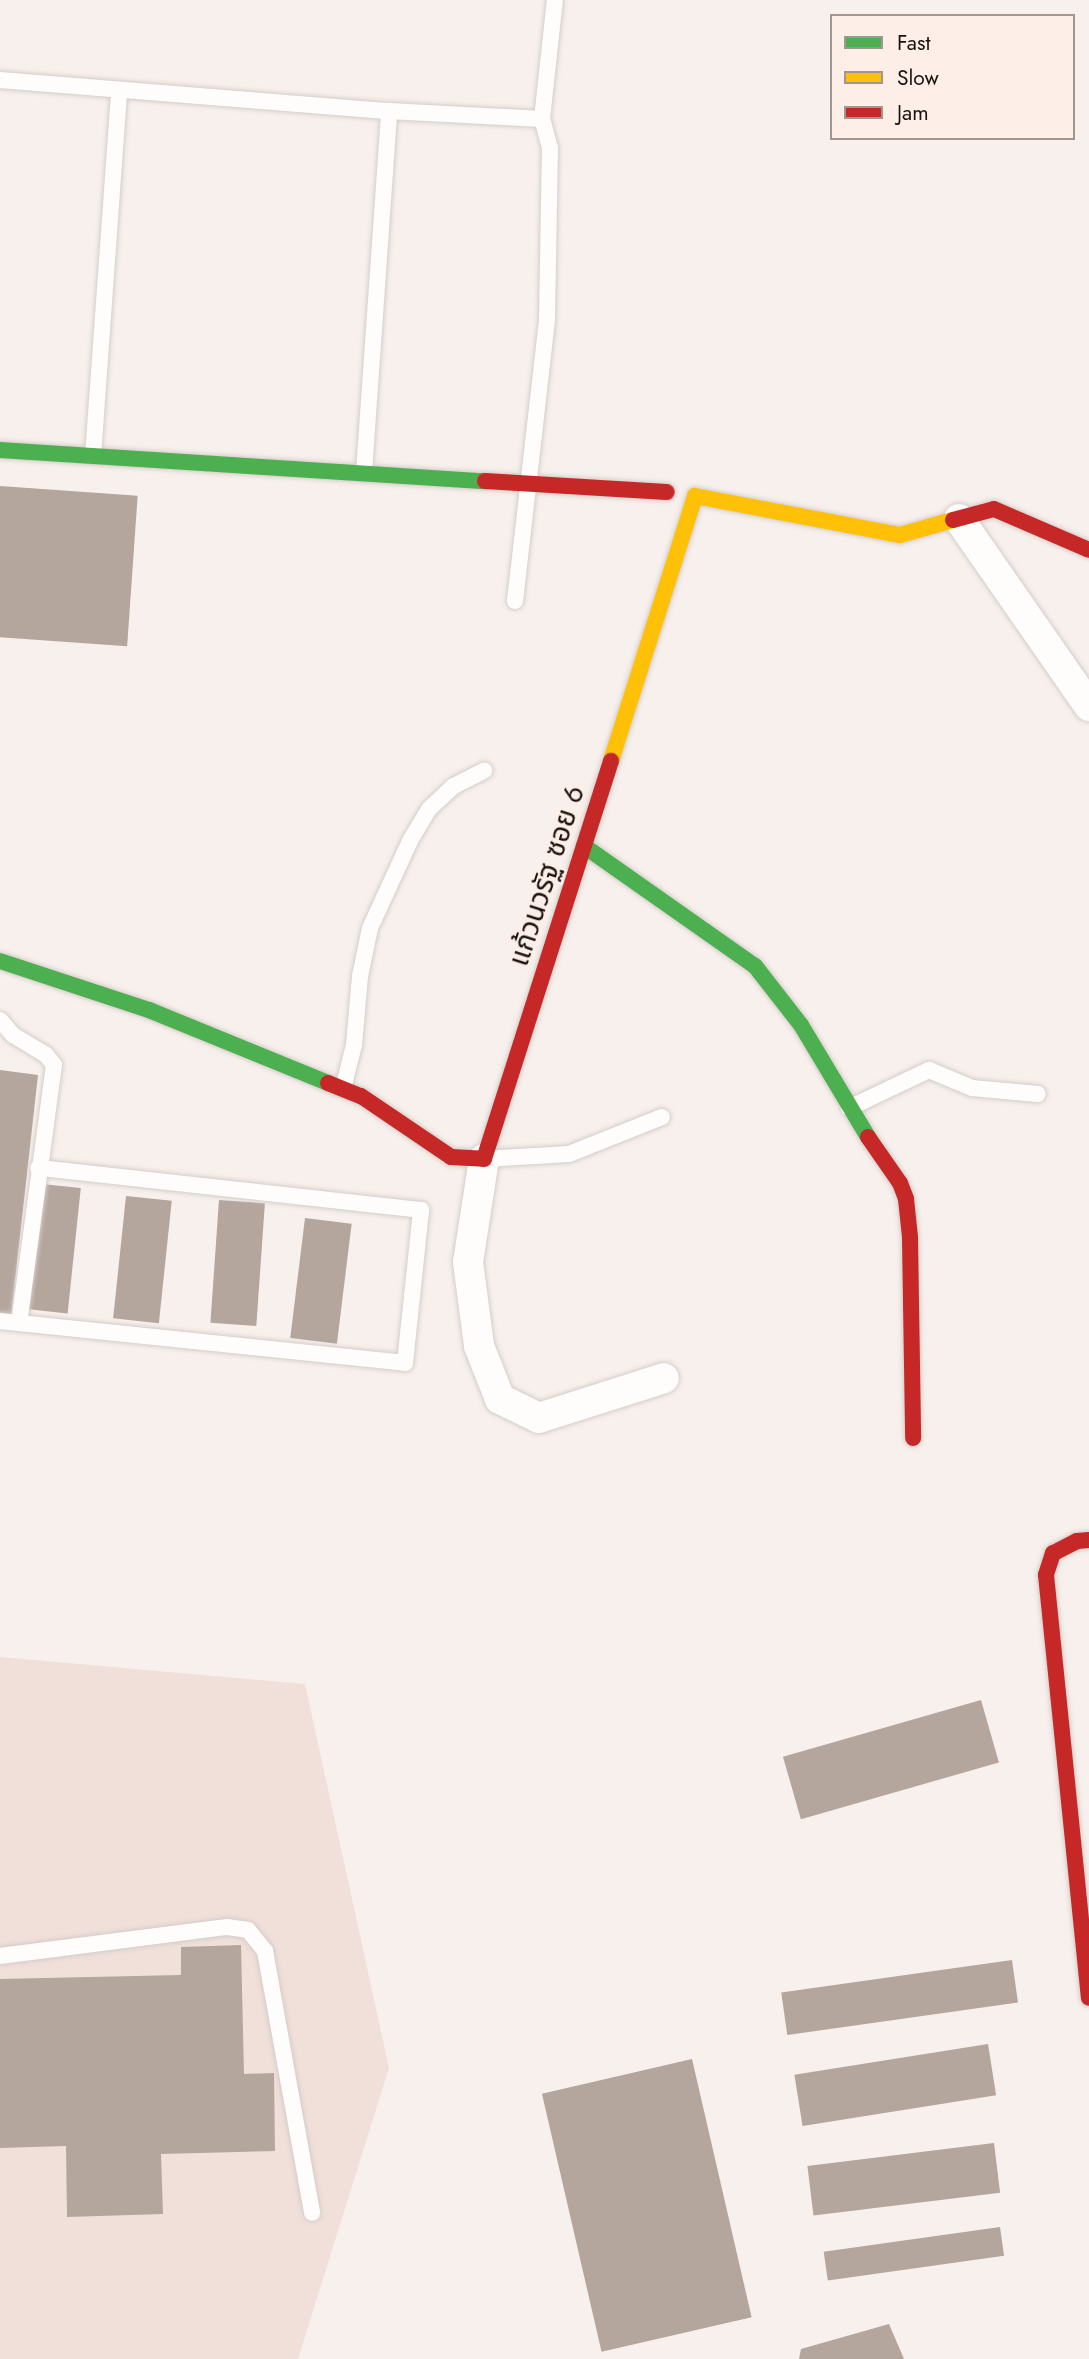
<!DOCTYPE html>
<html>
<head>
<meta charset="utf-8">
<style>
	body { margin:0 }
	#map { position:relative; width:1089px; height:2359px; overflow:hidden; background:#f8f0ec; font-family:Jost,"Noto Sans Thai",sans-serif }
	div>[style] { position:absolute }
	.commercial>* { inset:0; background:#f1dfda }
	.building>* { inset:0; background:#b4a59d; transform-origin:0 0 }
	.roads { filter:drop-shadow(0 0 2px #d4cdc9) drop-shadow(0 0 2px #d4cdc9) }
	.lane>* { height:16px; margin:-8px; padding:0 8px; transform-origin:8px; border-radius:8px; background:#fefdfc }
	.street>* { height:30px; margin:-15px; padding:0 15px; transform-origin:15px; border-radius:15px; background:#fefdfc }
	.fast>* { height:16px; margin:-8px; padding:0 8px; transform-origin:8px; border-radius:8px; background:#4caf50 }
	.slow>* { height:16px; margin:-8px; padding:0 8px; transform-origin:8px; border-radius:8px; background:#ffc107 }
	.jam>* { height:16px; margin:-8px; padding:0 8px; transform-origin:8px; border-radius:8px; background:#c62828 }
	span { translate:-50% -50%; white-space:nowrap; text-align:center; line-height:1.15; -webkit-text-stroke:5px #fdeee7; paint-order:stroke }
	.street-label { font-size:28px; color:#18110e }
	.legend { position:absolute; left:830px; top:14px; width:245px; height:126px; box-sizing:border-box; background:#fdeee7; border:2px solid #a19690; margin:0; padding:9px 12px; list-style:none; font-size:21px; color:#18110e }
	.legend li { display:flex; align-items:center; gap:14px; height:35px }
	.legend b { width:35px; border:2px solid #a19690 }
</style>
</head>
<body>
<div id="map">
	<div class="commercial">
		<div style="clip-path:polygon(0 1657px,305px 1684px,389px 2068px,298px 2359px,0 2359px)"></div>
	</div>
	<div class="building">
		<div style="left:0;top:486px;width:138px;height:151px;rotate:4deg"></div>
		<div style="clip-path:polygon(0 1070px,38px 1075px,11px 1317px,0 1315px)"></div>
		<div style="left:42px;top:1184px;width:39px;height:126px;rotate:6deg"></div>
		<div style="left:126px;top:1196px;width:46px;height:123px;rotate:6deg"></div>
		<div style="left:219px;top:1200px;width:46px;height:123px;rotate:4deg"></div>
		<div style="left:305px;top:1218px;width:47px;height:121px;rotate:7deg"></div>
		<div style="left:981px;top:1700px;width:65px;height:206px;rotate:74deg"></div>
		<div style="clip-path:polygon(241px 1945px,244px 2074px,274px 2073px,275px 2151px,161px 2154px,163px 2214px,67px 2217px,66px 2146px,0 2148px,0 1979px,181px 1975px,181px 1947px)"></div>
		<div style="left:1012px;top:1960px;width:43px;height:233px;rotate:82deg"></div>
		<div style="left:988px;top:2044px;width:52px;height:196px;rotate:81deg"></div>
		<div style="left:692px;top:2059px;width:265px;height:154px;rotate:77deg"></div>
		<div style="left:994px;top:2143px;width:50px;height:188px;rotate:83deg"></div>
		<div style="left:1000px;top:2227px;width:29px;height:178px;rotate:82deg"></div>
		<div style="clip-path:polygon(889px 2324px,904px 2359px,799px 2359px,801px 2349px)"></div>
	</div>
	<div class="roads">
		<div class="lane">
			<div style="left:0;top:80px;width:390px;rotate:4.6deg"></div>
			<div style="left:389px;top:111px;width:153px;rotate:3deg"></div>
			<div style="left:93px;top:456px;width:367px;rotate:-85.9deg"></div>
			<div style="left:364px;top:472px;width:362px;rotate:-86deg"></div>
			<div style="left:515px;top:601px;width:285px;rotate:-83.5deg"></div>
			<div style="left:547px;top:318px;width:170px;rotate:-89deg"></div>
			<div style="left:550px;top:148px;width:30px;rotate:-105deg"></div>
			<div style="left:542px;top:119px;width:120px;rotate:-83.8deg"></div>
			<div style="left:0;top:1020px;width:20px;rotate:49deg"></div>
			<div style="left:13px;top:1035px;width:39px;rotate:31deg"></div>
			<div style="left:46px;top:1055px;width:13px;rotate:51deg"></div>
			<div style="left:54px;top:1065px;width:260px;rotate:97.7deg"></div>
			<div style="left:343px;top:1089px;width:45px;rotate:-76deg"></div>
			<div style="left:354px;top:1045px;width:69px;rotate:-85deg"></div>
			<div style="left:360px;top:976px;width:49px;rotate:-78.2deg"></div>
			<div style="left:370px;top:928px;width:98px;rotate:-65.3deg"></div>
			<div style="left:411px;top:839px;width:35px;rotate:-59deg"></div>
			<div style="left:429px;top:809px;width:34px;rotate:-43deg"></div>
			<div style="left:454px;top:786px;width:34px;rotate:-27deg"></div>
			<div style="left:849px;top:1108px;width:89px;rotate:-25.4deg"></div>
			<div style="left:929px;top:1070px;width:47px;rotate:22.7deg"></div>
			<div style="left:972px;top:1088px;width:66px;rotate:5.2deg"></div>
			<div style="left:484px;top:1159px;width:85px;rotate:-3.4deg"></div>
			<div style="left:569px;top:1154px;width:100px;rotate:-21.7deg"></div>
			<div style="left:0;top:1321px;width:407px;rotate:5.9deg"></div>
			<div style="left:405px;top:1363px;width:154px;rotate:-84deg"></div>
			<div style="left:421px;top:1210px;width:385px;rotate:-173.7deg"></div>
			<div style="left:0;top:1956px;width:229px;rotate:-7.3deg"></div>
			<div style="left:227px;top:1927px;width:21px;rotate:8deg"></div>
			<div style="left:248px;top:1930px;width:27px;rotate:51deg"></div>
			<div style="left:265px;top:1951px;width:266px;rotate:79.8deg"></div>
		</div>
		<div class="street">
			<div style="left:959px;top:519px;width:228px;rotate:55.2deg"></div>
			<div style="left:484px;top:1159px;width:104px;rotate:98.8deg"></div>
			<div style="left:468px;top:1262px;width:85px;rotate:82.5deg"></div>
			<div style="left:479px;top:1346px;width:57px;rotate:68.4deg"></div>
			<div style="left:500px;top:1399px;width:43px;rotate:26deg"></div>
			<div style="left:539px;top:1418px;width:131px;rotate:-17.7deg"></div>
		</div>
		<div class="fast">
			<div style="left:0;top:450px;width:486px;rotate:3.7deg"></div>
			<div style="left:584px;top:846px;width:209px;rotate:35.1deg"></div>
			<div style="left:755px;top:966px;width:75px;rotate:52.1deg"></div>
			<div style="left:801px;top:1025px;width:131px;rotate:59.1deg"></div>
			<div style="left:0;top:961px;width:157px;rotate:18.2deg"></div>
			<div style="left:149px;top:1010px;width:193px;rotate:22.2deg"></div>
		</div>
		<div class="slow">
			<div style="left:611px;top:761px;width:278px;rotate:-72.4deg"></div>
			<div style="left:695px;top:496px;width:209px;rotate:10.8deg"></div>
			<div style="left:900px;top:535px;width:55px;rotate:-15.8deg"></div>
		</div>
		<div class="jam">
			<div style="left:485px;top:481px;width:182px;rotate:3.5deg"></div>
			<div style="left:953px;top:520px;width:42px;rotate:-15deg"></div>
			<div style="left:994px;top:509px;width:103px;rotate:23.3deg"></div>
			<div style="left:328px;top:1083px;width:35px;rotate:22deg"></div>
			<div style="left:361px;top:1096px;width:109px;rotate:34.1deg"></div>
			<div style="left:451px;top:1157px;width:33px;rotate:3deg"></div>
			<div style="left:484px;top:1159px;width:418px;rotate:-72.3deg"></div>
			<div style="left:868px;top:1137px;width:56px;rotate:55.2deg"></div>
			<div style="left:900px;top:1183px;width:17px;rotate:69deg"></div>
			<div style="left:906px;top:1199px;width:39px;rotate:84deg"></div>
			<div style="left:910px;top:1238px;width:200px;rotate:89.1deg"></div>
			<div style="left:1089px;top:1540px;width:12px;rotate:175deg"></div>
			<div style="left:1077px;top:1541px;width:27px;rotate:153deg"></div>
			<div style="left:1053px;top:1553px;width:23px;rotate:108deg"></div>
			<div style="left:1046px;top:1575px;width:425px;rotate:84.2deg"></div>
		</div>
	</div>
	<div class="street-label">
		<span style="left:547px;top:876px;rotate:-72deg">แก้วนวรัฐ ซอย 6</span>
	</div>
	<ul class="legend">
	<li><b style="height:9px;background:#4caf50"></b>Fast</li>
	<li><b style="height:9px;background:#ffc107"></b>Slow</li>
	<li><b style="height:9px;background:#c62828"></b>Jam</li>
	</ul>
</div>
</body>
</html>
